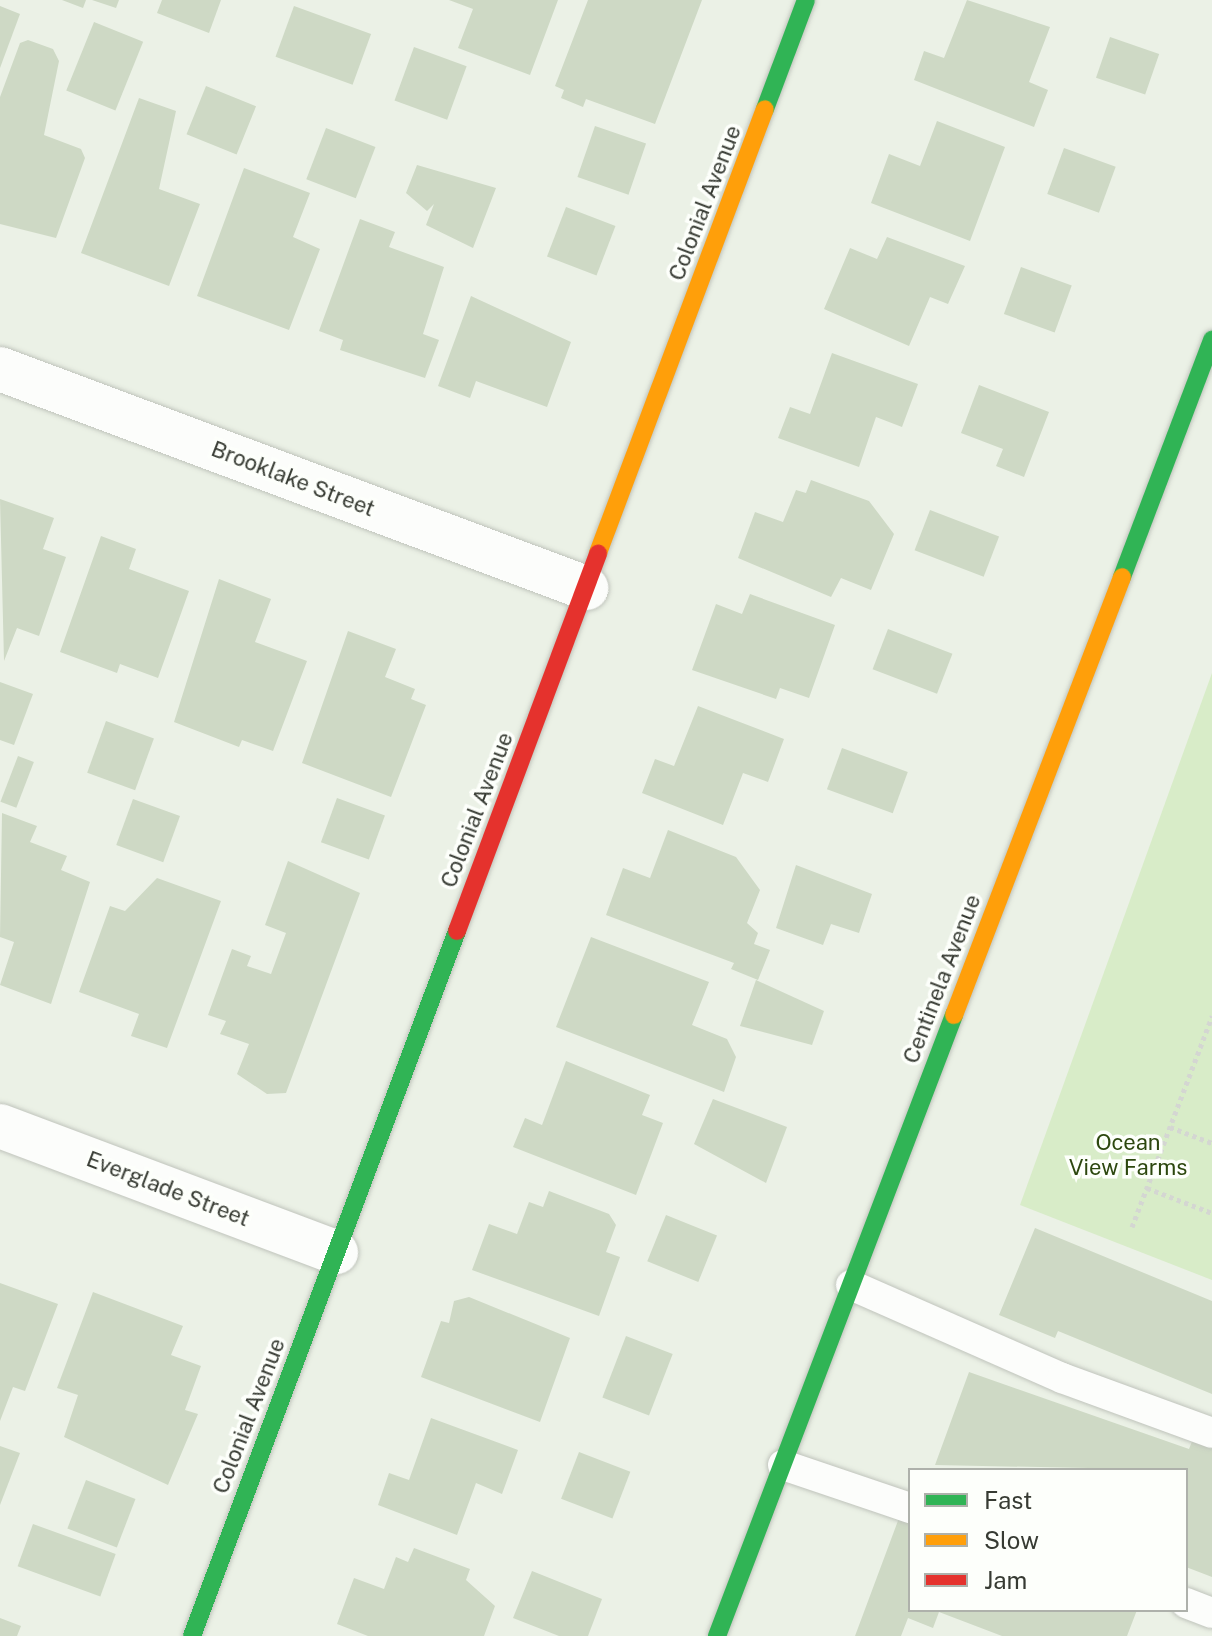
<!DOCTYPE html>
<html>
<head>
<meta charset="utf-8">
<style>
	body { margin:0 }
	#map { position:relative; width:1212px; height:1636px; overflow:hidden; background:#ebf1e6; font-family:"Public Sans",sans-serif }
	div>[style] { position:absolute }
	.green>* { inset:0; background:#d8ecc8 }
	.building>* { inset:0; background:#ced9c5; transform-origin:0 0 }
	.path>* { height:5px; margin-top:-2.5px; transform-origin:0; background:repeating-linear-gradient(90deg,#d4d6d2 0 4px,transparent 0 8px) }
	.roads { filter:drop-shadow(0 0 2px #c0c4bc) drop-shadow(0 0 2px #c0c4bc) }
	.lane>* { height:30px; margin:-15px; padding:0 15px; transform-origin:15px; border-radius:15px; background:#fcfdfb }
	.street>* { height:44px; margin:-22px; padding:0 22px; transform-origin:22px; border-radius:22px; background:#fcfdfb }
	.fast>* { height:18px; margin:-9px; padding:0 9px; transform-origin:9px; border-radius:9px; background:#30b455 }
	.slow>* { height:18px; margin:-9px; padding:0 9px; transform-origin:9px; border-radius:9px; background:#ff9f0a }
	.jam>* { height:18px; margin:-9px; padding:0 9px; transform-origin:9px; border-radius:9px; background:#e5322d }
	span { translate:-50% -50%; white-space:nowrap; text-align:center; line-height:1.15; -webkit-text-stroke:7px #fdfffb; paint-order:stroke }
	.street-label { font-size:22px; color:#373b33 }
	.park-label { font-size:22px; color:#2c470e }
	.legend { position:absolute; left:908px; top:1468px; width:280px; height:144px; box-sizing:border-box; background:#fdfffb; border:2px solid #aeb1ab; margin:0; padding:10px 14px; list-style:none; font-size:24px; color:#373b33 }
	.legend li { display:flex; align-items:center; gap:16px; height:40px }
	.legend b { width:40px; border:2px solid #aeb1ab }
</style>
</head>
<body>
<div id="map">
	<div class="green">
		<div style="clip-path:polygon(1212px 673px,1212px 1280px,1020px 1205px)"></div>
	</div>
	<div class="building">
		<div style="clip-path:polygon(62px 0,86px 0,83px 8px)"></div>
		<div style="clip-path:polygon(92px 0,119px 0,116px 8px)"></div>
		<div style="clip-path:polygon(162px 0,221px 0,209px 33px,157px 13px)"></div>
		<div style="clip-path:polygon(449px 0,558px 0,530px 75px,458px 48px,473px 9px)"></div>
		<div style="clip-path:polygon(588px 0,702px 0,655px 124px,586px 99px,583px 107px,561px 98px,564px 90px,555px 86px)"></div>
		<div style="clip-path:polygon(967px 0,1050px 27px,1029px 82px,1048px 90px,1034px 127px,914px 80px,924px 51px,944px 58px)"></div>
		<div style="clip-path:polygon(0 6px,20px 14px,0 68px)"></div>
		<div style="left:294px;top:6px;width:82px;height:54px;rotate:20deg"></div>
		<div style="left:94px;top:22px;width:53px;height:74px;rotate:22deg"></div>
		<div style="left:1110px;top:37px;width:52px;height:43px;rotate:19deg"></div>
		<div style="clip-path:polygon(28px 40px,53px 49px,59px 61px,44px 135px,81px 149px,85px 158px,56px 238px,0 224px,0 97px,20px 43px)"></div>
		<div style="left:414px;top:47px;width:56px;height:57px;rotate:20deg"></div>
		<div style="left:206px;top:86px;width:54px;height:52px;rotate:22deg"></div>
		<div style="clip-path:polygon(139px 98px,176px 111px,159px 189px,200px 204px,169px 286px,81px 253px)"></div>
		<div style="clip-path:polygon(937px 121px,1005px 147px,970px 241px,871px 203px,889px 154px,920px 166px)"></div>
		<div style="left:595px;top:126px;width:54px;height:54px;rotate:19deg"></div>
		<div style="left:326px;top:128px;width:53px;height:55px;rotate:21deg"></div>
		<div style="left:1064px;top:148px;width:55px;height:49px;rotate:20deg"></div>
		<div style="clip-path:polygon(417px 165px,496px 188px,473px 248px,426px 225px,434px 204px,427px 211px,406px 193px)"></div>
		<div style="clip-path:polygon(244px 168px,310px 193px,293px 237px,320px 249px,289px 330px,197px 296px)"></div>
		<div style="left:566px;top:207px;width:53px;height:53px;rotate:21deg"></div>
		<div style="clip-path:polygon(360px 219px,395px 232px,389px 247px,444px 267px,423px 334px,439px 340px,425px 378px,340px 350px,343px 340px,319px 331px)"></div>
		<div style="clip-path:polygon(887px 237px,965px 266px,948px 304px,930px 297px,909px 346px,824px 309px,850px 248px,877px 259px)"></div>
		<div style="left:1021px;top:267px;width:54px;height:50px;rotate:20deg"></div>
		<div style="clip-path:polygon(471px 296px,571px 342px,547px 407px,476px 381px,470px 398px,438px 386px)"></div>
		<div style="clip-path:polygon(832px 353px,918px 384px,902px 427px,876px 417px,859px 467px,778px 438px,790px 407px,810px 414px)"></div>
		<div style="clip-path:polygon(979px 385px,1049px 412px,1024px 477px,996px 466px,1003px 449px,961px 433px)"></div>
		<div style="clip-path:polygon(811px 480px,869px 501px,894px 534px,871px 590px,841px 578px,831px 597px,738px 558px,755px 512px,783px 522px,796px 490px,806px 493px)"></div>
		<div style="clip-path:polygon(0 499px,54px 518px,43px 549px,66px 557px,39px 636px,17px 628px,4px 661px)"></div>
		<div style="left:930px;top:510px;width:74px;height:43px;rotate:21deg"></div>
		<div style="clip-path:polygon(101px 536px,136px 549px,129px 569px,189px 591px,158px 678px,120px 664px,117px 673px,60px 652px)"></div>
		<div style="clip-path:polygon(219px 579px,271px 599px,255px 642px,307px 661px,273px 751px,242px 740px,239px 747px,174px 722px)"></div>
		<div style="clip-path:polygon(750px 594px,835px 625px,809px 698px,780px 688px,776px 699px,692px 670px,716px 604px,742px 614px)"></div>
		<div style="left:888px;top:629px;width:69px;height:43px;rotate:21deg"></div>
		<div style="clip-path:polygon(348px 631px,396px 649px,385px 677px,415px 689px,411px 699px,426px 705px,391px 797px,302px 763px)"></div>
		<div style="clip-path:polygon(0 682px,33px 694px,14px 745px,0 740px)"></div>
		<div style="clip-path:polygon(698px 706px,784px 739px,768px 782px,743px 773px,723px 825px,642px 793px,655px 759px,674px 766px)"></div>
		<div style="left:106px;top:721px;width:51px;height:55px;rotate:20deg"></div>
		<div style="left:842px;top:748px;width:70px;height:44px;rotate:20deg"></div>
		<div style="left:18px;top:756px;width:17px;height:49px;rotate:21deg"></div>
		<div style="left:337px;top:798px;width:51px;height:47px;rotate:20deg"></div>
		<div style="left:133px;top:799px;width:50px;height:49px;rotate:20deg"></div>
		<div style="clip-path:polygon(2px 813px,37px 826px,30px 842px,67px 856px,61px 870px,90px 882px,51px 1004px,0 985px,14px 942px,0 937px)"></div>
		<div style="clip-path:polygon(668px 830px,736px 857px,760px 890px,747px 923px,758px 933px,754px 944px,770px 950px,758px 980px,731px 969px,734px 963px,606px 915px,623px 868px,650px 878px)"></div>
		<div style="clip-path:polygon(288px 861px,360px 893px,286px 1093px,267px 1094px,237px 1074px,249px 1044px,220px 1034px,226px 1021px,208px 1015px,232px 949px,251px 956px,247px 966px,271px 974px,286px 933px,265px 925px)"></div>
		<div style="clip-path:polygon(796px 865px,872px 894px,859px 933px,831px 924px,823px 945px,776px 928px)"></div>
		<div style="clip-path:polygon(157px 878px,221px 901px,167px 1048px,131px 1036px,139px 1014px,79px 992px,110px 906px,125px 911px)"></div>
		<div style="clip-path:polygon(591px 937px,709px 982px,692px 1025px,727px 1039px,736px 1057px,724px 1092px,556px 1027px)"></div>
		<div style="clip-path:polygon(756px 980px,824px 1011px,812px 1045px,740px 1026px)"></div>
		<div style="clip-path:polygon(566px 1061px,650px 1095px,642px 1115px,663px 1123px,636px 1195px,513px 1147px,525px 1118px,542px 1125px)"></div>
		<div style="clip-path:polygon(713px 1099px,787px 1127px,766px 1183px,694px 1144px)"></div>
		<div style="clip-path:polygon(549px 1191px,609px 1214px,616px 1225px,606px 1252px,620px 1257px,599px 1316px,472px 1270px,489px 1224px,517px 1234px,529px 1202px,543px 1207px)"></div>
		<div style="left:666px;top:1215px;width:55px;height:50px;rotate:22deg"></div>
		<div style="clip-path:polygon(1035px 1228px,1212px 1301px,1212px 1394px,1058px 1331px,1055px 1338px,999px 1315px)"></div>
		<div style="clip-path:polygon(0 1283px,58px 1304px,25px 1391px,13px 1387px,0 1421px)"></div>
		<div style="clip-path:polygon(93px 1292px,183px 1326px,171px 1355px,201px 1366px,185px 1410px,198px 1414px,168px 1485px,64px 1437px,78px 1395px,57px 1388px)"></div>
		<div style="clip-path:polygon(469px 1297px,570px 1338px,540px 1422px,421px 1377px,441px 1321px,449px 1323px,454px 1301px)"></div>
		<div style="left:626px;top:1336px;width:50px;height:66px;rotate:21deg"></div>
		<div style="clip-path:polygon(969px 1372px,1189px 1449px,1193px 1439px,1212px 1446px,1212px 1577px,1186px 1567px,1186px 1470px,935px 1465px)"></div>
		<div style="clip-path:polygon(431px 1418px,518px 1450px,502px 1494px,476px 1483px,457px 1535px,378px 1505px,389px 1473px,409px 1480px)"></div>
		<div style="clip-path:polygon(0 1446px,20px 1453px,0 1505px)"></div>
		<div style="left:579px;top:1452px;width:55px;height:50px;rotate:21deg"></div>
		<div style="left:86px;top:1480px;width:53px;height:52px;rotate:21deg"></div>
		<div style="clip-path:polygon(899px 1518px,910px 1522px,910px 1610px,1137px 1610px,1127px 1636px,1002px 1636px,939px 1612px,933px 1628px,908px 1618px,901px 1636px,855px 1636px)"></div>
		<div style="left:33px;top:1524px;width:88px;height:45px;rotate:20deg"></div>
		<div style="clip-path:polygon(414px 1548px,470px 1569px,466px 1580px,495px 1606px,484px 1636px,368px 1636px,337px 1624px,354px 1578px,384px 1589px,396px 1557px,408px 1562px)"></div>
		<div style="clip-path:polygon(532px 1571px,602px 1599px,588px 1636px,559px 1636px,513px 1618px)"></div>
		<div style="clip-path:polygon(0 1618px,21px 1626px,17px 1636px,0 1636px)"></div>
	</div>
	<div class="path">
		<div style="left:1170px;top:1127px;width:45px;rotate:20.9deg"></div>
		<div style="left:1147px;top:1188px;width:70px;rotate:21deg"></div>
		<div style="left:1132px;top:1227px;width:226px;rotate:-69.2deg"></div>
	</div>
	<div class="roads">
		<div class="lane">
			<div style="left:851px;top:1285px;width:231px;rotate:23.8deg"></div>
			<div style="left:1062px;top:1378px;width:160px;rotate:20.1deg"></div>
			<div style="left:783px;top:1465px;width:134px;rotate:18.7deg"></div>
			<div style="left:1186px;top:1603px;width:28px;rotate:21deg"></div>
		</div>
		<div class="street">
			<div style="left:0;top:369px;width:626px;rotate:20.49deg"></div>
			<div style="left:0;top:1126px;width:359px;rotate:20.6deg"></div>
		</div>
		<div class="fast">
			<div style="left:765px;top:109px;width:116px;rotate:-69.4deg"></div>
			<div style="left:1122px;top:577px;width:254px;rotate:-69.2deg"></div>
			<div style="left:192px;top:1636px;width:753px;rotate:-69.4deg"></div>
			<div style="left:717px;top:1636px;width:665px;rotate:-69.11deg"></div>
		</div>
		<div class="slow">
			<div style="left:598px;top:553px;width:474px;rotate:-69.4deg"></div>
			<div style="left:954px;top:1015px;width:469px;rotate:-69deg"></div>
		</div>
		<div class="jam">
			<div style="left:457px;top:931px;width:403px;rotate:-69.5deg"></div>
		</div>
	</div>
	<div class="street-label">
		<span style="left:705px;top:203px;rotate:-69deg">Colonial Avenue</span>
		<span style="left:293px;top:479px;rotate:21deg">Brooklake Street</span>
		<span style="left:477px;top:810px;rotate:-69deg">Colonial Avenue</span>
		<span style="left:942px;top:979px;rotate:-69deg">Centinela Avenue</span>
		<span style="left:168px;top:1189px;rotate:21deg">Everglade Street</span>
		<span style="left:249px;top:1416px;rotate:-69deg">Colonial Avenue</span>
	</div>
	<div class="park-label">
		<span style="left:1128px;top:1155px">Ocean<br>View Farms</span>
	</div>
	<ul class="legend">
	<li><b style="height:10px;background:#30b455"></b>Fast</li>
	<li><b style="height:10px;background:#ff9f0a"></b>Slow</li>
	<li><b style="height:10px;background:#e5322d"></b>Jam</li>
	</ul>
</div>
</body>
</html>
